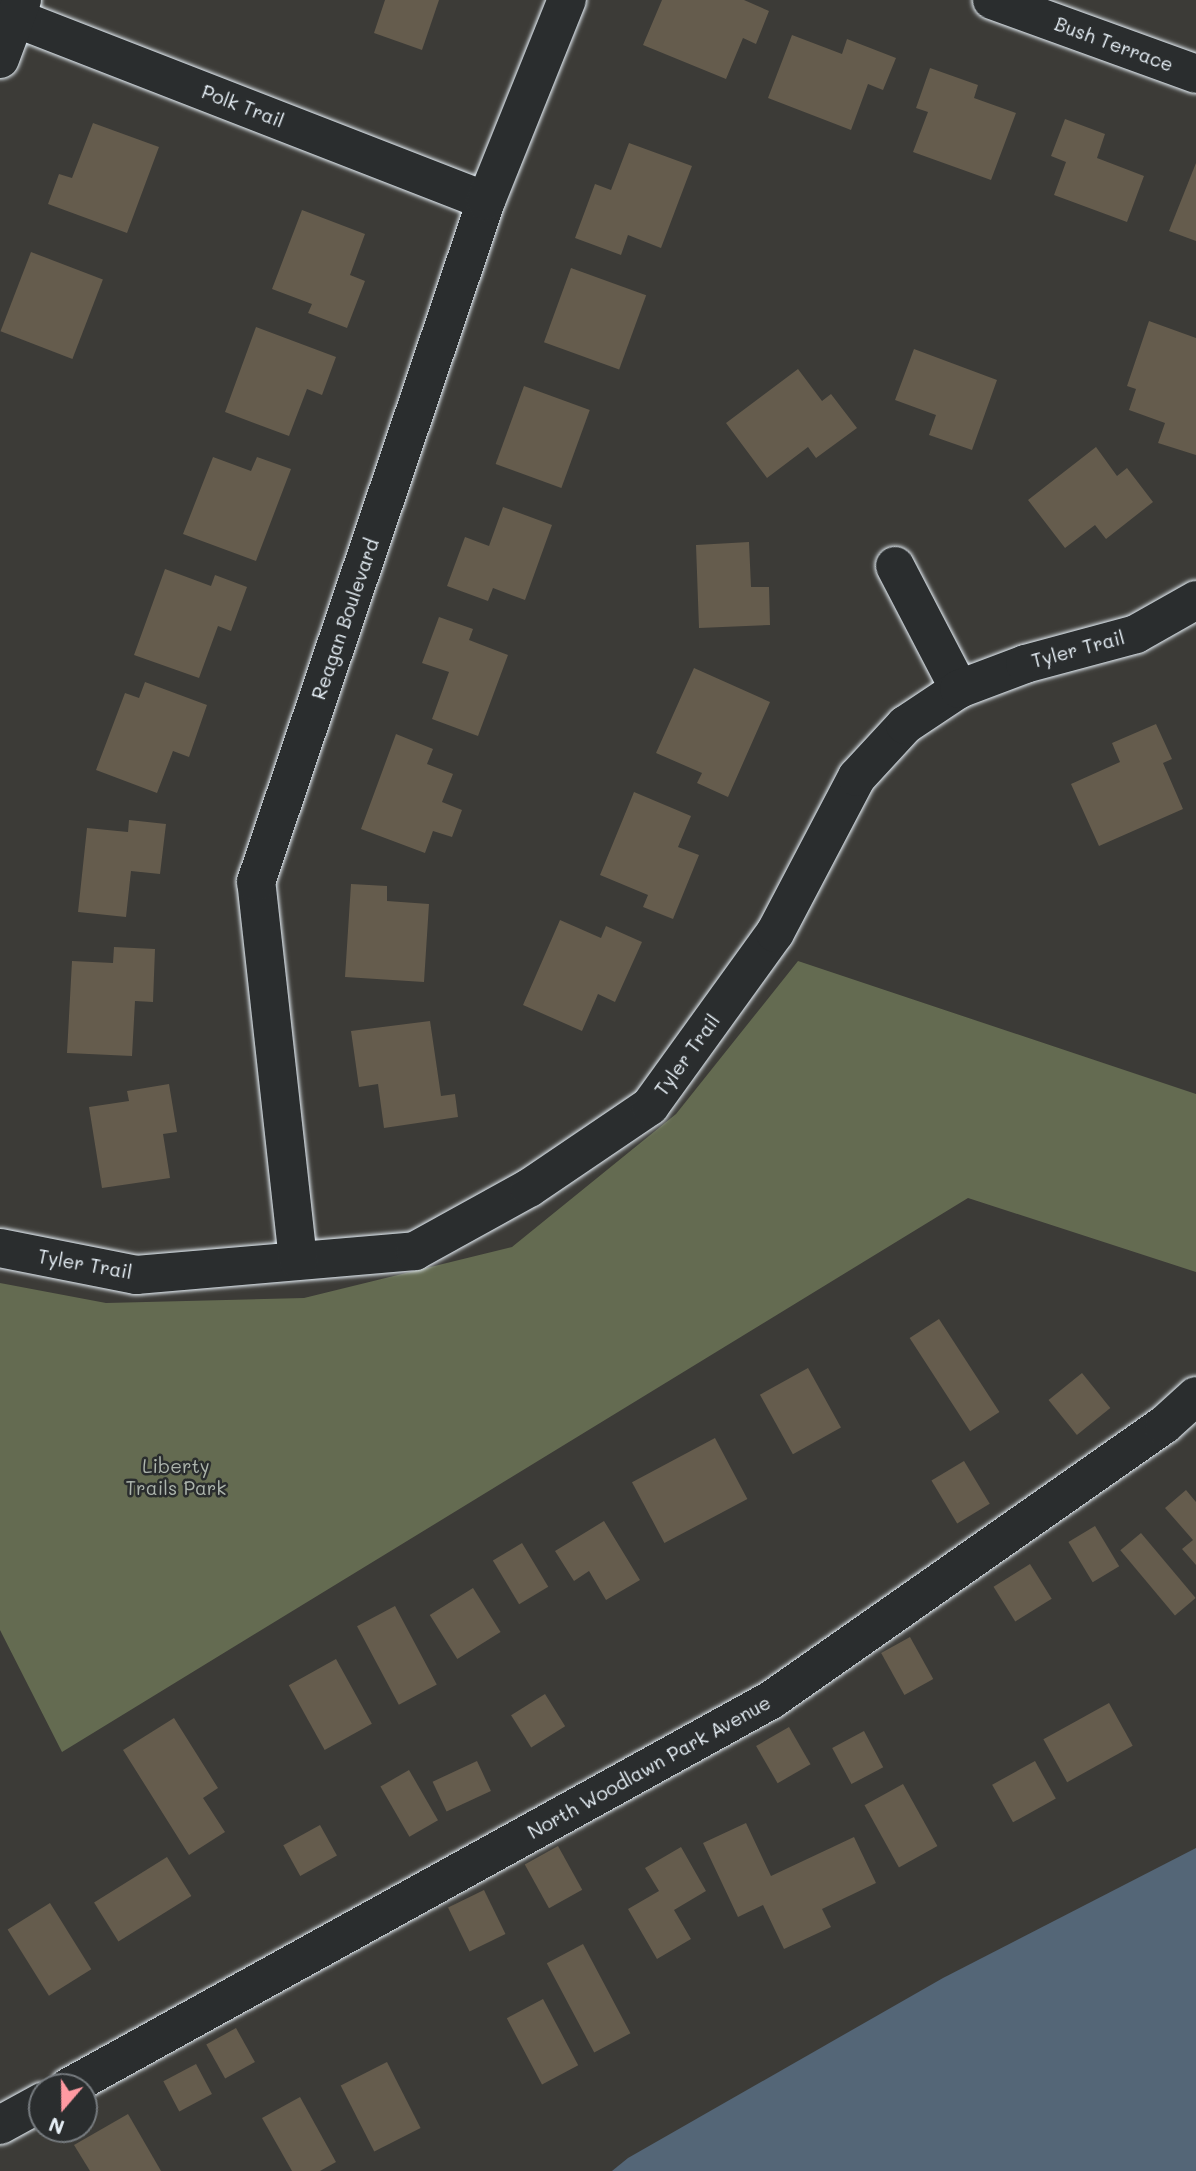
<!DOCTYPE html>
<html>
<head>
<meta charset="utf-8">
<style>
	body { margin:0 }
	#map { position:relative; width:1196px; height:2171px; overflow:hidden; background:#3c3b37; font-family:Mali,sans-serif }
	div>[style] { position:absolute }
	.green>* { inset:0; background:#646b51 }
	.water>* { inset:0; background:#546677 }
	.building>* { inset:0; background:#655c4d; transform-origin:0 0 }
	.roads { filter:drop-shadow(0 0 2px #e8f1f8) drop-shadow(0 0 2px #e8f1f8) }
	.minor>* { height:38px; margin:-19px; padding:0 19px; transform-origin:19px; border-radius:19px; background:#2a2d2e }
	span { translate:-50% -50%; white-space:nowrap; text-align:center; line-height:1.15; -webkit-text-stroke:5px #2a2d2e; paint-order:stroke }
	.street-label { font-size:19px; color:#e8f1f8 }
	.park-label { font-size:19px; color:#adb5ad }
	.north { position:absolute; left:28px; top:2073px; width:70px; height:70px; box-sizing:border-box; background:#2a2d2e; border:2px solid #767b7f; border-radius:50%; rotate:200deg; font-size:19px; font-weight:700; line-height:28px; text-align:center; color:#e8f1f8 }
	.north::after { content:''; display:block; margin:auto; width:24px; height:32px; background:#ff9aa2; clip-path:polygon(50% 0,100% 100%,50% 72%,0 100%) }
</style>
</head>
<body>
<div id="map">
	<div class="green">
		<div style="clip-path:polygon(798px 961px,1196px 1094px,1196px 1272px,968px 1198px,62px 1752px,0 1630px,0 1283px,106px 1303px,304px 1298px,512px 1247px,676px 1114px)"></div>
	</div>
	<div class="water">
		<div style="clip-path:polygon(1196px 1848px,1196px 2171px,612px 2171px,628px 2158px,943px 1978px)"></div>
	</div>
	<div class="building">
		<div style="clip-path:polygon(385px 0,439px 0,422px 50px,374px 33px)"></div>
		<div style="clip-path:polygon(662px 0,744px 0,769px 11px,756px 44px,743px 38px,726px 79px,643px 45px)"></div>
		<div style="clip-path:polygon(792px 35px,842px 54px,847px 39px,896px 58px,883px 90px,868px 84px,851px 130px,768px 98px)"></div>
		<div style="clip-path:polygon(930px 68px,978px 85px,974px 98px,1016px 113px,991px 180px,913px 152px,928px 112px,916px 108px)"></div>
		<div style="clip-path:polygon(1065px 119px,1105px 134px,1097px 158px,1144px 176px,1127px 222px,1054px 195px,1066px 162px,1051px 156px)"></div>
		<div style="clip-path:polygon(93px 123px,159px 147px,127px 233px,48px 204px,59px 174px,72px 178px)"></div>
		<div style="clip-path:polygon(629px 143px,692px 166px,661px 248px,628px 235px,621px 255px,575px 238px,595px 184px,611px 190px)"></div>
		<div style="clip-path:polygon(1196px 163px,1196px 241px,1169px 231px)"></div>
		<div style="clip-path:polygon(302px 210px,365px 234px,350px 275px,365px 281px,347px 328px,308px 313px,312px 304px,272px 289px)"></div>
		<div style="left:31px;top:252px;width:77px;height:85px;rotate:21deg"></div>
		<div style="left:571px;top:268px;width:80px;height:79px;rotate:20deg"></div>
		<div style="clip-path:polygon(1149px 321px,1196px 338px,1196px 455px,1158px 443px,1165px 423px,1129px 410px,1136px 389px,1127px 386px)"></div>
		<div style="clip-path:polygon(256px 327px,336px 357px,322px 395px,307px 389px,289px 436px,225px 412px)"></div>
		<div style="clip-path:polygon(914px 349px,997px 380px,972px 450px,929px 435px,936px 415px,895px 400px)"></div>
		<div style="clip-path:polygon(798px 369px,822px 401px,831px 394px,857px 428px,816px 458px,808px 447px,767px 478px,726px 423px)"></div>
		<div style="left:524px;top:386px;width:70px;height:83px;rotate:20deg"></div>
		<div style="clip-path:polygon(1096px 447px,1117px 476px,1127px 468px,1153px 502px,1106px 539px,1095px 525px,1065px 548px,1028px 500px)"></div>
		<div style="clip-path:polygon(213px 457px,251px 471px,257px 457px,291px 469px,256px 561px,183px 534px)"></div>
		<div style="clip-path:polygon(503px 507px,552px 525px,525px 600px,493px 588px,488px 601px,447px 586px,465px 537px,489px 546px)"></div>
		<div style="clip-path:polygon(749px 542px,751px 587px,769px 587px,770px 625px,699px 628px,696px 545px)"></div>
		<div style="clip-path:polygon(165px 569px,211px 586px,215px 575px,247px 587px,231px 631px,218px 626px,199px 678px,134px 655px)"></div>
		<div style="clip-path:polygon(439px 617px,473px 629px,469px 640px,508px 655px,478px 736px,432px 719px,449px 672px,422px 663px)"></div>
		<div style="clip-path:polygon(694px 668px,770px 702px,728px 797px,697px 783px,702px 773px,656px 753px)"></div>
		<div style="clip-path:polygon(145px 682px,207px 705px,189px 757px,173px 751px,157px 793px,96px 770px,125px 693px,139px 698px)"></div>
		<div style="clip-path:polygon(1156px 724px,1172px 759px,1163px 763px,1183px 809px,1099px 846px,1071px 784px,1120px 762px,1112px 743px)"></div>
		<div style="clip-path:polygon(396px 734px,433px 749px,427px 764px,453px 774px,442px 802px,462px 810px,452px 837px,433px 831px,425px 853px,361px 829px)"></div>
		<div style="clip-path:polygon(634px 792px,691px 816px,678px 847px,699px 855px,673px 919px,643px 907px,648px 895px,600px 875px)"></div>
		<div style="clip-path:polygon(129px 820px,166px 824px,160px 874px,131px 871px,126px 917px,78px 912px,87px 828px,128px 832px)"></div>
		<div style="clip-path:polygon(351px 884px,387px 886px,387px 901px,429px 904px,424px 982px,345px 977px)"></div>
		<div style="clip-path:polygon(560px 920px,601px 938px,606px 926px,642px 942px,615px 1002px,598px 994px,582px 1031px,523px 1005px)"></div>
		<div style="clip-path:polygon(114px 947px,155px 949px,153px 1002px,135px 1001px,132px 1056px,67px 1053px,72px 961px,113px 963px)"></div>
		<div style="clip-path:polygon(430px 1021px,441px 1096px,455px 1094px,458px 1117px,384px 1128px,378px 1084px,359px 1087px,351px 1031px)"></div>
		<div style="clip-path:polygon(169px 1084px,177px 1132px,163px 1134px,170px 1178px,102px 1188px,89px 1107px,129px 1101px,127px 1091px)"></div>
		<div style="left:939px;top:1319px;width:111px;height:35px;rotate:57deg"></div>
		<div style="left:808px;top:1368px;width:68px;height:55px;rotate:61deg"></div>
		<div style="left:1082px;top:1373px;width:45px;height:43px;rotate:51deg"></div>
		<div style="left:715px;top:1438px;width:69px;height:94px;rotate:62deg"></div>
		<div style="left:964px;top:1461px;width:50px;height:38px;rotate:59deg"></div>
		<div style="clip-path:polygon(1186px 1490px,1196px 1502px,1196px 1565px,1182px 1549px,1193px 1540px,1165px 1508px)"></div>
		<div style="clip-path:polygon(604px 1521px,640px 1580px,606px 1600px,589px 1571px,574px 1581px,555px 1551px)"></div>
		<div style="left:1095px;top:1526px;width:47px;height:31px;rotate:59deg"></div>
		<div style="left:1141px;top:1533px;width:85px;height:27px;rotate:50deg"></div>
		<div style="left:522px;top:1543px;width:51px;height:34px;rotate:59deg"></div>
		<div style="left:1030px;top:1564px;width:41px;height:43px;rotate:58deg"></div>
		<div style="left:473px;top:1588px;width:52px;height:51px;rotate:58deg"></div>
		<div style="left:395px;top:1606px;width:89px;height:43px;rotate:62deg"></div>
		<div style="left:910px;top:1637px;width:48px;height:33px;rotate:61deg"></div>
		<div style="left:336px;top:1659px;width:74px;height:54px;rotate:61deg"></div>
		<div style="left:545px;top:1694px;width:38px;height:40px;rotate:58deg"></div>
		<div style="left:1109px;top:1703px;width:49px;height:75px;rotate:61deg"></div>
		<div style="clip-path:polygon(174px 1718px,218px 1788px,203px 1798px,225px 1832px,189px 1855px,123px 1750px)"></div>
		<div style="left:789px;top:1727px;width:43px;height:38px;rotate:60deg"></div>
		<div style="left:864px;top:1731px;width:41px;height:36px;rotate:62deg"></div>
		<div style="left:477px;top:1761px;width:33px;height:49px;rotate:65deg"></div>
		<div style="left:1035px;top:1761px;width:43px;height:49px;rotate:61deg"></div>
		<div style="left:409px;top:1770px;width:58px;height:33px;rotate:60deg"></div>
		<div style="left:903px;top:1784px;width:71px;height:44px;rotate:61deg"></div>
		<div style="clip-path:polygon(746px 1823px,771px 1876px,854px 1837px,876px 1883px,822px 1909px,831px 1927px,784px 1949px,763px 1905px,738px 1917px,703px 1843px)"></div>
		<div style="left:320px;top:1825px;width:35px;height:42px;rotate:61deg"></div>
		<div style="left:558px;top:1846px;width:50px;height:38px;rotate:61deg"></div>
		<div style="clip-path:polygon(681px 1847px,706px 1891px,674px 1910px,691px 1939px,657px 1959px,628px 1909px,659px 1891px,645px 1868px)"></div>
		<div style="left:167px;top:1857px;width:46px;height:86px;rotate:58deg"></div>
		<div style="left:484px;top:1890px;width:49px;height:40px;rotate:64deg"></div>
		<div style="left:50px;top:1903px;width:78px;height:50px;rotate:58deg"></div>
		<div style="left:583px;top:1944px;width:101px;height:41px;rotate:62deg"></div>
		<div style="left:543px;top:1999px;width:75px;height:41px;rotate:62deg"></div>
		<div style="left:236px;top:2028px;width:39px;height:34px;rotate:61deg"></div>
		<div style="left:387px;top:2062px;width:74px;height:52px;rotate:63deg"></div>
		<div style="left:196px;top:2064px;width:34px;height:37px;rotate:62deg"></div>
		<div style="clip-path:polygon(300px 2097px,336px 2162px,320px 2171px,292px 2171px,262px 2118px)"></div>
		<div style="clip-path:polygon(128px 2114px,161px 2171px,90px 2171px,74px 2145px)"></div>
	</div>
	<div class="roads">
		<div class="minor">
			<div style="left:992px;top:0;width:217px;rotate:19.9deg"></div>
			<div style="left:0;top:12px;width:521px;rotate:21.25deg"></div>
			<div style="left:0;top:59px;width:63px;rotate:-69.6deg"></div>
			<div style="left:895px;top:566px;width:139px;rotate:62.5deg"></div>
			<div style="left:0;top:1248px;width:139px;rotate:11.2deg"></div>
			<div style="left:136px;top:1275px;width:280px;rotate:-4.9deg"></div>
			<div style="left:415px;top:1251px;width:130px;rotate:-28.9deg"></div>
			<div style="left:529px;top:1188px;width:146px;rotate:-34.1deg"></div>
			<div style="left:650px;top:1106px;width:213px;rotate:-54.2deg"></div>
			<div style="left:775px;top:933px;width:176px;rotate:-62.3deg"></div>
			<div style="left:857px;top:777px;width:71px;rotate:-47.3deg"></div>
			<div style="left:905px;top:725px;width:65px;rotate:-33.7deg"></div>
			<div style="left:959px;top:689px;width:71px;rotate:-20.7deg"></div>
			<div style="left:1025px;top:664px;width:115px;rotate:-15.1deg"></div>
			<div style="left:1136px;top:634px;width:69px;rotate:-29.5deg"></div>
			<div style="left:298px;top:1260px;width:380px;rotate:-96.3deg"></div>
			<div style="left:256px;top:882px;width:719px;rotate:-71.34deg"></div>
			<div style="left:486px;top:201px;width:217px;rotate:-68.1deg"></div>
			<div style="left:69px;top:2087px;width:802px;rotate:-28.87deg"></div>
			<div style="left:771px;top:1700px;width:480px;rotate:-35deg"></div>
			<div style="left:1164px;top:1425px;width:43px;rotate:-42.2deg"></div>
			<div style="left:0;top:2125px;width:48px;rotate:-28.7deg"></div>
		</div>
	</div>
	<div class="street-label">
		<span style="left:1114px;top:44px;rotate:20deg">Bush Terrace</span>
		<span style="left:243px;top:106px;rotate:21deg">Polk Trail</span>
		<span style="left:345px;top:619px;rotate:-71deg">Reagan Boulevard</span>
		<span style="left:1078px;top:649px;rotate:-15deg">Tyler Trail</span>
		<span style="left:687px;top:1055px;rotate:-54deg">Tyler Trail</span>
		<span style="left:85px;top:1264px;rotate:10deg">Tyler Trail</span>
		<span style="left:649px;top:1767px;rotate:-29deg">North Woodlawn Park Avenue</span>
	</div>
	<div class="park-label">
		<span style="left:176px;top:1477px">Liberty<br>Trails Park</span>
	</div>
	<div class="north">N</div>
</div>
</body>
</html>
